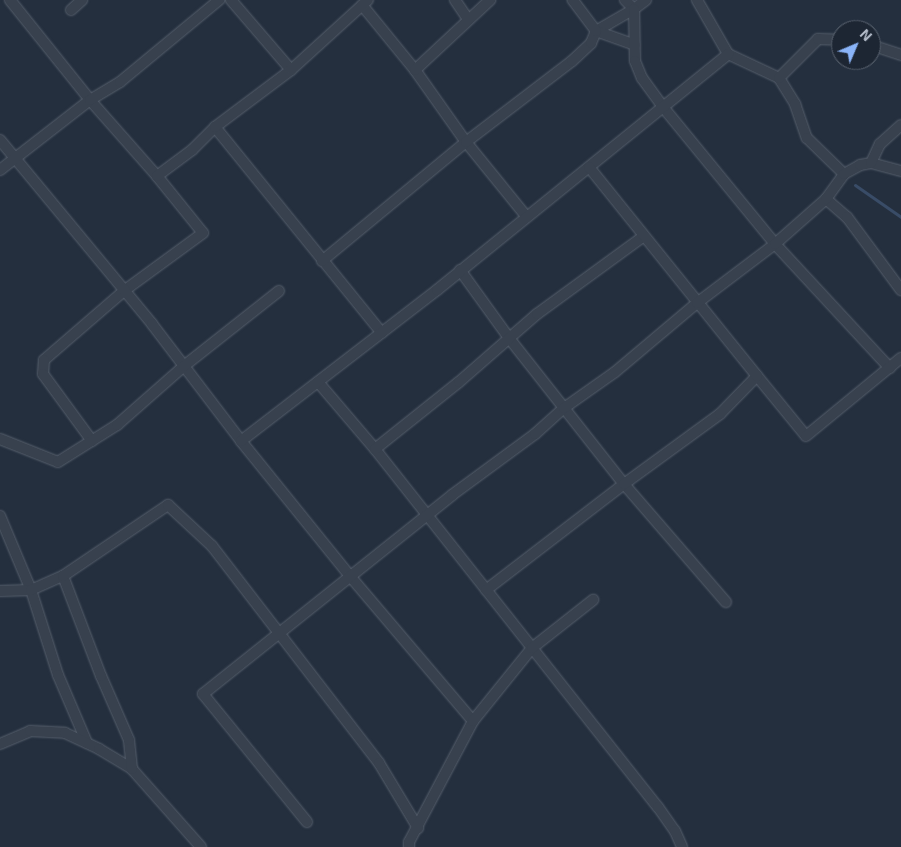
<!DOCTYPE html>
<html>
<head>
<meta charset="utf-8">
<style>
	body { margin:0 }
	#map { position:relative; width:901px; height:847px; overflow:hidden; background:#242f3e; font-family:"Exo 2",sans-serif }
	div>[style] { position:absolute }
	.stream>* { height:3px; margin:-1.5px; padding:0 1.5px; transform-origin:1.5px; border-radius:1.5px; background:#394c67 }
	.roads { filter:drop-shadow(0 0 1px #565f6c) drop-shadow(0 0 1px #565f6c) }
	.minor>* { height:10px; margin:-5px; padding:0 5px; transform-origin:5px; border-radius:5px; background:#38414e }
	span { translate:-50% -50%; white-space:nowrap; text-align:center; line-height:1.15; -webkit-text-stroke:4.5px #1d2633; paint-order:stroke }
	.north { position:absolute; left:831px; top:20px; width:50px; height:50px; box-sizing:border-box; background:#1d2633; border:1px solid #59626f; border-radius:50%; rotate:45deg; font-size:14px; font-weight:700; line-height:20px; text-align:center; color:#b4bcc9 }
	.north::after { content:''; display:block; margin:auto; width:18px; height:22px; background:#8ab4f8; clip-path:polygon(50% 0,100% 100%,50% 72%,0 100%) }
</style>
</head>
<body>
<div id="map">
	<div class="stream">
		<div style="left:855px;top:185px;width:56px;rotate:34.8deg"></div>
	</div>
	<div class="roads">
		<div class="minor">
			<div style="left:10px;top:0;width:128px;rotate:51.3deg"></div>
			<div style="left:90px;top:100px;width:101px;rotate:48.6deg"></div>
			<div style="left:157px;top:176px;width:73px;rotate:51.1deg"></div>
			<div style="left:203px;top:233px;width:97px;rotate:143.8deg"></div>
			<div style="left:125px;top:290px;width:107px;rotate:139.2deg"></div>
			<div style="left:44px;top:360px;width:14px;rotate:94deg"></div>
			<div style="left:43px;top:374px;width:83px;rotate:53.8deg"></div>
			<div style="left:231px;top:0;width:92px;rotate:49.4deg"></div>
			<div style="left:455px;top:0;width:23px;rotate:56deg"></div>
			<div style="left:625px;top:0;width:13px;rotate:45deg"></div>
			<div style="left:634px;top:9px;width:44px;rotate:149.9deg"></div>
			<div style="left:596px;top:31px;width:41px;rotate:19.7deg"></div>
			<div style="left:646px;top:0;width:15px;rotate:143deg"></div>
			<div style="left:634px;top:9px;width:52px;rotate:88.9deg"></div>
			<div style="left:635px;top:61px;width:18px;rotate:68deg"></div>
			<div style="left:642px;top:78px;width:36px;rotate:54deg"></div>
			<div style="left:663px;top:107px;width:177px;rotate:50.7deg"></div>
			<div style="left:775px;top:244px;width:169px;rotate:47.2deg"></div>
			<div style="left:697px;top:0;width:62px;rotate:60.1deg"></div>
			<div style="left:728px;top:54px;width:56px;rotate:25.2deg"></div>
			<div style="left:779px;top:78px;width:31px;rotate:58deg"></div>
			<div style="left:795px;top:104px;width:36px;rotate:71deg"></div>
			<div style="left:807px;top:138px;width:52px;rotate:44.2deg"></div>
			<div style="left:362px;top:5px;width:84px;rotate:50.8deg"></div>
			<div style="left:415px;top:70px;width:88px;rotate:54.7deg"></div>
			<div style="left:466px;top:142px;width:95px;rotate:51deg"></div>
			<div style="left:71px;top:10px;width:15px;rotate:-42deg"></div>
			<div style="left:871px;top:45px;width:32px;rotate:18deg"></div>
			<div style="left:415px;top:70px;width:103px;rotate:-43deg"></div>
			<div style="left:779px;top:78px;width:55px;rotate:-45deg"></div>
			<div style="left:818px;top:39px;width:23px;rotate:2deg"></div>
			<div style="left:215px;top:127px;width:265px;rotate:51deg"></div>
			<div style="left:0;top:140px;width:239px;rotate:50.4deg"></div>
			<div style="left:152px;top:324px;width:147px;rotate:52.7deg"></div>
			<div style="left:241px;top:441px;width:174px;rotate:51.1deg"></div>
			<div style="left:350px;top:576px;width:190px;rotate:49.7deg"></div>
			<div style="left:871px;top:163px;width:31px;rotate:15deg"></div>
			<div style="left:0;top:170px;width:114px;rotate:-37.9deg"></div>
			<div style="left:90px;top:100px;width:35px;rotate:-31deg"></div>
			<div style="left:120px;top:82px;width:129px;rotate:-39.6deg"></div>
			<div style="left:157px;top:176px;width:44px;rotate:-36.6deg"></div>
			<div style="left:192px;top:150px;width:33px;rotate:-45deg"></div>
			<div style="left:215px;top:127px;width:95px;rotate:-36.9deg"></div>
			<div style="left:291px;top:70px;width:104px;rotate:-42.3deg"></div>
			<div style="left:826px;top:199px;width:28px;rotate:41deg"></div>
			<div style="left:847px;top:217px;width:91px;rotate:53.5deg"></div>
			<div style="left:322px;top:261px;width:187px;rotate:-39.6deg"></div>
			<div style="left:466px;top:142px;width:133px;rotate:-37.4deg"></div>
			<div style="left:572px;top:61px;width:26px;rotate:-43deg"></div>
			<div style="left:591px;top:43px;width:13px;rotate:-67deg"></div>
			<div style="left:596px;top:31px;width:39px;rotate:-127deg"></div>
			<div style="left:460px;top:270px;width:84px;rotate:54.2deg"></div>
			<div style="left:509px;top:338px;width:186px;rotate:51.8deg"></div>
			<div style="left:624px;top:484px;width:156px;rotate:49.2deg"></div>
			<div style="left:757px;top:376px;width:77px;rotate:50.8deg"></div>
			<div style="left:806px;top:436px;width:123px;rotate:-39.4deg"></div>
			<div style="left:318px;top:382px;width:88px;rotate:49.6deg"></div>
			<div style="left:375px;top:449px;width:456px;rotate:51.7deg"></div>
			<div style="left:658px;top:807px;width:29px;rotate:55deg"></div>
			<div style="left:675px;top:831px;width:17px;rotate:66deg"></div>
			<div style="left:0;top:439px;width:62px;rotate:21.6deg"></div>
			<div style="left:58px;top:462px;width:70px;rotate:-32.1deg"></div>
			<div style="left:117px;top:425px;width:89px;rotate:-41.4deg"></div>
			<div style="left:184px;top:366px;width:121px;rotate:-38.3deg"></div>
			<div style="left:241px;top:441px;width:247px;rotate:-37.6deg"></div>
			<div style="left:437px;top:290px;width:375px;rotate:-39deg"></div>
			<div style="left:375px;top:449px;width:107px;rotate:-38.6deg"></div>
			<div style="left:459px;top:382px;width:103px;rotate:-41.1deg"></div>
			<div style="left:537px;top:314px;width:132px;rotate:-36.1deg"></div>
			<div style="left:0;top:516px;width:80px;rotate:67.3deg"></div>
			<div style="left:31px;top:590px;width:89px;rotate:72.4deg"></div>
			<div style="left:58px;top:675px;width:74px;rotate:66.9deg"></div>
			<div style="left:486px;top:590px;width:174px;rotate:-37.5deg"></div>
			<div style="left:624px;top:484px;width:119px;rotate:-36.1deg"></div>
			<div style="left:720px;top:414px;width:53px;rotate:-45.8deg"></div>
			<div style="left:757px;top:376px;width:268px;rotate:-128.8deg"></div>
			<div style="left:0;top:591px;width:31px;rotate:-2deg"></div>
			<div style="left:31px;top:590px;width:35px;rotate:-24deg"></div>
			<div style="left:0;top:744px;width:33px;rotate:-23deg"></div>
			<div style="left:30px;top:731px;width:35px;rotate:3deg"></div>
			<div style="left:65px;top:733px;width:38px;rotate:25deg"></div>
			<div style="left:99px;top:749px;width:39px;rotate:31deg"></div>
			<div style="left:132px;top:769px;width:104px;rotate:48.5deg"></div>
			<div style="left:132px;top:769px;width:29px;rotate:-96deg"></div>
			<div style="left:129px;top:740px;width:70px;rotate:-113.6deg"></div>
			<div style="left:101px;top:676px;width:107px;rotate:-110.8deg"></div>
			<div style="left:63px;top:576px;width:127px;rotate:-34.1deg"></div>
			<div style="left:168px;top:505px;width:60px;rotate:43deg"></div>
			<div style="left:212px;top:546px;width:274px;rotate:52.4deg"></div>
			<div style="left:379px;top:763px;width:76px;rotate:59deg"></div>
			<div style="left:307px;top:822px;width:165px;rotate:-129.1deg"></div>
			<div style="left:203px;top:694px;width:319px;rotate:-38.6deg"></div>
			<div style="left:452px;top:495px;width:103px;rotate:-36.3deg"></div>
			<div style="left:535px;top:434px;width:39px;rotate:-42deg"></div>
			<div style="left:564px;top:408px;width:62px;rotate:-35.2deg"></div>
			<div style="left:615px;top:372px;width:107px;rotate:-40.1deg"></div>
			<div style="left:697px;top:303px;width:98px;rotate:-37.1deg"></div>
			<div style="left:775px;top:244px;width:68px;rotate:-41.4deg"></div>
			<div style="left:826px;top:199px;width:31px;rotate:-54deg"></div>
			<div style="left:844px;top:174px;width:18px;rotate:-29deg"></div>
			<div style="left:860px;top:165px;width:11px;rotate:-10deg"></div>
			<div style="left:871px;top:163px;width:21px;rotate:-65deg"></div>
			<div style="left:880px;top:144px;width:28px;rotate:-42deg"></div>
			<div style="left:409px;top:847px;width:5px;rotate:-90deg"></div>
			<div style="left:409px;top:842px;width:137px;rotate:-62.1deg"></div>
			<div style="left:473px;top:721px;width:94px;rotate:-51.1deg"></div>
			<div style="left:532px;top:648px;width:78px;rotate:-38.2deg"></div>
		</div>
	</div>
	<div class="north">N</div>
</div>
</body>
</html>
